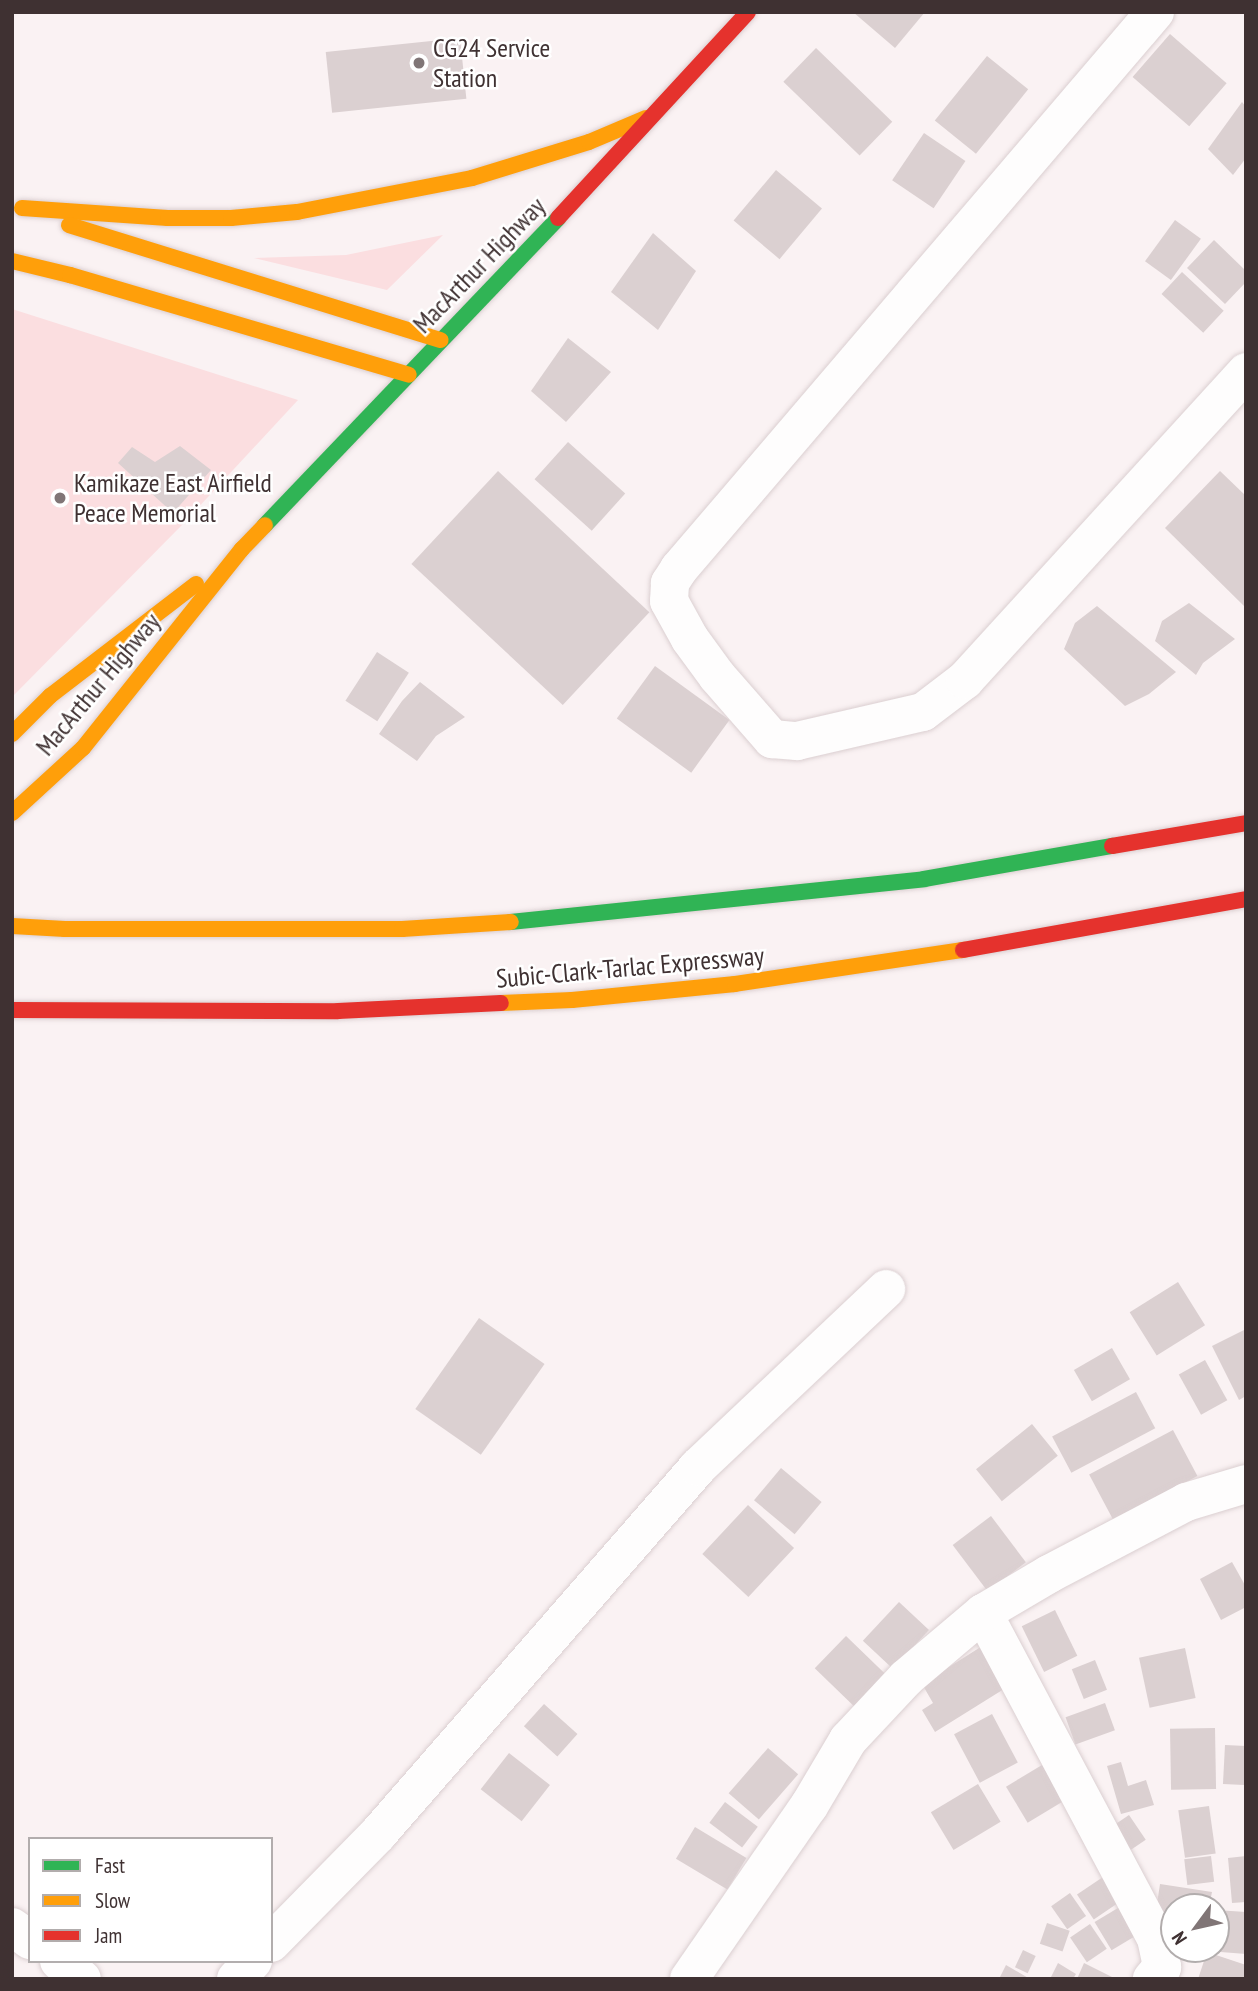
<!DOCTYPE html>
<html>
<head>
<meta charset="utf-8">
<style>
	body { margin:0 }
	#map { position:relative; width:1258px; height:1991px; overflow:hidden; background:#faf2f3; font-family:"PT Sans Narrow",sans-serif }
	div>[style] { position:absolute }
	.green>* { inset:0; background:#fbdee0 }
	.building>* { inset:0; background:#dbd0d1; transform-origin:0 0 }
	.roads { filter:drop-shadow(0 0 2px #dbcfd1) drop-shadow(0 0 2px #dbcfd1) }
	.street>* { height:38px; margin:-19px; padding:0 19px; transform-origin:19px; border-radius:19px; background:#fefdfd }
	.fast>* { height:16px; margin:-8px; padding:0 8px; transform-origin:8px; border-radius:8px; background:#30b455 }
	.slow>* { height:16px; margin:-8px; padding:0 8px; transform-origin:8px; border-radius:8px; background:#ff9f0a }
	.jam>* { height:16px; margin:-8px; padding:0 8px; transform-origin:8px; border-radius:8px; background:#e5322d }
	.dots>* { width:19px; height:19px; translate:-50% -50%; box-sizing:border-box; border:4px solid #fff; border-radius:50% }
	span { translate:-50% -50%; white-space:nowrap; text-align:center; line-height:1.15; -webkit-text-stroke:5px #fff; paint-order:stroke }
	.poi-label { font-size:26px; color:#3f3132 }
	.left { translate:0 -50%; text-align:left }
	.street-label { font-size:26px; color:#3f3132 }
	.frame { position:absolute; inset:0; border:14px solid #3f3132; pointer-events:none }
	.legend { position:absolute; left:28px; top:1837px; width:245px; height:126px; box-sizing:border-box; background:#fff; border:2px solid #b2adad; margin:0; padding:9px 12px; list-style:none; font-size:21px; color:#3f3132 }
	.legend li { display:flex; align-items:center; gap:14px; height:35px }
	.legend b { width:35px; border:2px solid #b2adad }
	.north { position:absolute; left:1160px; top:1893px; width:70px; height:70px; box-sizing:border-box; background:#fff; border:2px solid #b2adad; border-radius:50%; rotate:237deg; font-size:19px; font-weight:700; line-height:28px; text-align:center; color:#3f3132 }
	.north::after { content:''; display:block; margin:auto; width:24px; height:32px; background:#807576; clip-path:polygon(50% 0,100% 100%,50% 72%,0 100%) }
</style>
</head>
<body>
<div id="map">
	<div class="green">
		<div style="clip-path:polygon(443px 235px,387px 290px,254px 258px,346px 255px)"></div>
		<div style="clip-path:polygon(12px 309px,298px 400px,182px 525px,12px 697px)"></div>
	</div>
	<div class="building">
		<div style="clip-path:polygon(853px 12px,925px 12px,895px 48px)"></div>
		<div style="left:1170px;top:34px;width:75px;height:57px;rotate:41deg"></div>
		<div style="left:460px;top:38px;width:61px;height:135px;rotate:84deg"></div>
		<div style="left:816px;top:48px;width:106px;height:47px;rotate:44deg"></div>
		<div style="left:987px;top:56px;width:53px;height:83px;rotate:39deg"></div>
		<div style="clip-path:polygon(1242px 102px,1246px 107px,1246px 158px,1233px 175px,1208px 149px)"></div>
		<div style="left:924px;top:133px;width:50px;height:57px;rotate:34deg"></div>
		<div style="left:776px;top:170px;width:60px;height:66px;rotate:40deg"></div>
		<div style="left:1175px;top:220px;width:32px;height:51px;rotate:36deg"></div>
		<div style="clip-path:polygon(653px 233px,696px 271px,658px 330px,611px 292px)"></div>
		<div style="clip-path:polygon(1214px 240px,1246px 271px,1246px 282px,1225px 304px,1187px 268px)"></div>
		<div style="left:1182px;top:272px;width:57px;height:30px;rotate:43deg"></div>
		<div style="clip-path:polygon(568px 338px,611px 372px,566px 422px,531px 391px)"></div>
		<div style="left:568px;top:442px;width:77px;height:50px;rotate:42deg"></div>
		<div style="clip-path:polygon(180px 446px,211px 470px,173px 513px,118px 463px,132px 447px,155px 462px)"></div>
		<div style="left:498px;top:471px;width:207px;height:127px;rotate:43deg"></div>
		<div style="clip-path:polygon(1220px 471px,1246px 496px,1246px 608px,1165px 528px)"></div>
		<div style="clip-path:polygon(1189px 603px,1235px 639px,1203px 663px,1196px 675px,1155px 641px,1162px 621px)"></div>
		<div style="clip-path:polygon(1097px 606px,1176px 672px,1149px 694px,1125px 706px,1064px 649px,1075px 623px)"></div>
		<div style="left:377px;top:652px;width:38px;height:58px;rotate:33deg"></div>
		<div style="left:655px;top:666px;width:92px;height:65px;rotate:36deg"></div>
		<div style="clip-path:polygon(420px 682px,465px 717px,436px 736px,417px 761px,379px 734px,402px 701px)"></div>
		<div style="left:1178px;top:1282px;width:51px;height:57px;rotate:58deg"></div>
		<div style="left:479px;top:1318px;width:80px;height:111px;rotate:35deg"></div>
		<div style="clip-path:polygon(1246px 1329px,1246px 1396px,1239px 1400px,1212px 1346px)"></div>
		<div style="left:1112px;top:1348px;width:36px;height:44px;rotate:60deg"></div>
		<div style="left:1205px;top:1360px;width:46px;height:30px;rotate:61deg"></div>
		<div style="left:1136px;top:1392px;width:41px;height:95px;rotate:62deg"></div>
		<div style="left:1032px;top:1424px;width:41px;height:72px;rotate:51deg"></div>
		<div style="left:1173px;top:1430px;width:52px;height:95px;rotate:62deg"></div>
		<div style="left:781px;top:1468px;width:53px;height:42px;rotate:40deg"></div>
		<div style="left:748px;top:1505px;width:63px;height:67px;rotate:43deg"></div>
		<div style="left:991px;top:1516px;width:58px;height:48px;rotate:53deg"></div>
		<div style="clip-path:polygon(1232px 1562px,1246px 1587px,1246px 1607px,1221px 1620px,1200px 1579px)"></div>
		<div style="left:899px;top:1602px;width:41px;height:53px;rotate:43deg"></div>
		<div style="left:1055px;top:1610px;width:51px;height:37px;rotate:64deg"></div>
		<div style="left:846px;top:1636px;width:55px;height:45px;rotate:44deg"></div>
		<div style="clip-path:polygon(987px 1643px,1012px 1684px,935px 1732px,922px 1710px,933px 1703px,922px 1684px)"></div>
		<div style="left:1185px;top:1648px;width:51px;height:47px;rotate:78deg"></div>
		<div style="left:1095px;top:1660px;width:32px;height:25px;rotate:68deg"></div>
		<div style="left:1105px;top:1703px;width:29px;height:42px;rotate:70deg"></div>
		<div style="left:544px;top:1704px;width:45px;height:30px;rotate:42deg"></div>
		<div style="left:992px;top:1714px;width:55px;height:43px;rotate:62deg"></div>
		<div style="left:1215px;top:1728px;width:61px;height:45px;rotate:89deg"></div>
		<div style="left:1225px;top:1745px;width:21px;height:39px;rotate:3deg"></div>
		<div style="left:768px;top:1748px;width:40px;height:60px;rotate:41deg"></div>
		<div style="left:509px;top:1753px;width:52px;height:46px;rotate:38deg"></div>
		<div style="clip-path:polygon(1121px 1762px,1128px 1786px,1146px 1780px,1154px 1805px,1121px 1814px,1107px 1766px)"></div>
		<div style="left:1042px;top:1765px;width:42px;height:42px;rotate:59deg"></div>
		<div style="left:978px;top:1784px;width:44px;height:55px;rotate:59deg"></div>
		<div style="left:725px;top:1802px;width:41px;height:26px;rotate:37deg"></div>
		<div style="left:1209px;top:1806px;width:48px;height:31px;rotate:82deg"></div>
		<div style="left:1129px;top:1815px;width:30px;height:29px;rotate:56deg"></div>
		<div style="left:695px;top:1827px;width:60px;height:37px;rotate:31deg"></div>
		<div style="left:1211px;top:1856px;width:26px;height:27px;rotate:83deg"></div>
		<div style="clip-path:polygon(1246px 1856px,1246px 1902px,1232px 1903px,1228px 1858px)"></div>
		<div style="left:1106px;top:1875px;width:30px;height:35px;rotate:56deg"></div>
		<div style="clip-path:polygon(1160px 1884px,1212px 1892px,1209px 1907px,1174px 1907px,1174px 1933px,1153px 1930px)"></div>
		<div style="left:1070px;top:1893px;width:28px;height:23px;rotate:55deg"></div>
		<div style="left:1128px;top:1902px;width:33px;height:39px;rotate:59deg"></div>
		<div style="clip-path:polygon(1216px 1910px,1246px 1912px,1246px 1954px,1208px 1951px,1216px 1949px)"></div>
		<div style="left:1047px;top:1923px;width:24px;height:22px;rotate:19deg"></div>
		<div style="left:1090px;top:1924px;width:30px;height:24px;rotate:56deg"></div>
		<div style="left:1023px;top:1950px;width:14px;height:19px;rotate:25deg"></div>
		<div style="clip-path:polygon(1207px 1952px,1246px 1965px,1246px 1979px,1198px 1979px)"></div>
		<div style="clip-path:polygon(1058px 1963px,1076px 1974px,1073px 1979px,1050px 1979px)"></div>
		<div style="clip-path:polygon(1084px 1963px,1116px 1979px,1077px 1979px)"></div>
		<div style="clip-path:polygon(1006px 1965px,1030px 1979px,999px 1979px)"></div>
	</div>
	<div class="roads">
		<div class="street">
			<div style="left:1155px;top:12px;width:733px;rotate:130.52deg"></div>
			<div style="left:679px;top:569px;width:17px;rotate:123deg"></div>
			<div style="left:670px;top:583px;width:18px;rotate:93deg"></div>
			<div style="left:669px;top:601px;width:43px;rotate:61.1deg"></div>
			<div style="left:690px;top:639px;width:46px;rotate:53.9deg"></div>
			<div style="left:717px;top:676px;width:84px;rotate:48.9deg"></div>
			<div style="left:772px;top:739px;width:25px;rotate:5deg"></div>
			<div style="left:797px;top:741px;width:129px;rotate:-13deg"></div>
			<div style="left:923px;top:712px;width:53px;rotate:-37.3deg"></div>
			<div style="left:965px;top:680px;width:417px;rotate:-47.6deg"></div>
			<div style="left:983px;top:1613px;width:368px;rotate:62deg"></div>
			<div style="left:1156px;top:1938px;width:30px;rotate:78deg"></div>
			<div style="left:1162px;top:1967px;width:16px;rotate:130deg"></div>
			<div style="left:12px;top:1927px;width:22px;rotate:36deg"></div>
			<div style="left:271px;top:1943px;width:153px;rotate:-45.5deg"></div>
			<div style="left:378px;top:1834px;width:487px;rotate:-48.9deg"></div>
			<div style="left:698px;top:1467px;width:259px;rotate:-43.4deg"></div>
			<div style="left:59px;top:1961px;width:29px;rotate:38deg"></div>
			<div style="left:236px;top:1979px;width:25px;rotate:-47deg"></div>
			<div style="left:689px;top:1979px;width:211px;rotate:-55.3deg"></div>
			<div style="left:809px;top:1806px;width:77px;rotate:-59.4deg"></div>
			<div style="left:848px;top:1740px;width:85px;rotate:-46.9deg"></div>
			<div style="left:906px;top:1678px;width:101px;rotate:-40.2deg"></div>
			<div style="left:983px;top:1613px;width:77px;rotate:-30.6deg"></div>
			<div style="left:1049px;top:1574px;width:155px;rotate:-27.7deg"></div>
			<div style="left:1186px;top:1502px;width:63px;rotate:-16.7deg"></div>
		</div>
		<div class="fast">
			<div style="left:265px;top:525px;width:424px;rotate:-46.3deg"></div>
			<div style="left:511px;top:922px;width:415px;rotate:-5.9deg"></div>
			<div style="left:924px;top:879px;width:191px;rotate:-10deg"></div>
		</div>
		<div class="slow">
			<div style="left:22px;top:208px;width:146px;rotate:3.9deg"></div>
			<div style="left:168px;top:218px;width:63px"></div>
			<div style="left:231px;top:218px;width:66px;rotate:-5.2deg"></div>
			<div style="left:297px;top:212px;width:178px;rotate:-11deg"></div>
			<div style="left:472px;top:178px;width:122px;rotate:-17.1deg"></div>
			<div style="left:589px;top:142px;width:62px;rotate:-22.8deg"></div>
			<div style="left:69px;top:225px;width:389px;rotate:17.2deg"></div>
			<div style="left:12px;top:261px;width:60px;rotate:13.6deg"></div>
			<div style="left:70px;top:275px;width:353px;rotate:16.4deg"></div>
			<div style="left:12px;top:734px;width:54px;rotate:-45deg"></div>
			<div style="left:50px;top:696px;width:184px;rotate:-37.5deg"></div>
			<div style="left:12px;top:813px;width:96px;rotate:-42.5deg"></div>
			<div style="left:83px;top:748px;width:255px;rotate:-51.4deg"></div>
			<div style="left:242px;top:549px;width:33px;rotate:-46deg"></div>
			<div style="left:12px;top:926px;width:53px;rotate:3.2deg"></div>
			<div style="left:65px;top:929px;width:337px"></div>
			<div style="left:402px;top:929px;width:109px;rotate:-3.7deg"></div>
			<div style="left:501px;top:1003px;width:71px;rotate:-2.4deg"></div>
			<div style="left:572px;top:1000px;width:164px;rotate:-5.6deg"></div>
			<div style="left:735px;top:984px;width:231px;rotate:-8.5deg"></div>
		</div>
		<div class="jam">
			<div style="left:558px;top:218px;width:280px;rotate:-47.3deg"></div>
			<div style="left:1112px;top:846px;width:136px;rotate:-9.7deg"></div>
			<div style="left:963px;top:950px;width:288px;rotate:-10.2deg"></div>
			<div style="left:12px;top:1010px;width:326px;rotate:0.2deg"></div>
			<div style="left:338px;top:1011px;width:163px;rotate:-2.8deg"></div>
		</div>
	</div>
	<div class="dots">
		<div style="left:419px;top:63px;background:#807576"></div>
		<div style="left:60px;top:498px;background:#807576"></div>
	</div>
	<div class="poi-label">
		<span class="left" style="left:433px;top:63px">CG24 Service<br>Station</span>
		<span class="left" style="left:74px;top:498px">Kamikaze East Airfield<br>Peace Memorial</span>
	</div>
	<div class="street-label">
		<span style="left:479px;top:265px;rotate:-46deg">MacArthur Highway</span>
		<span style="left:98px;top:684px;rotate:-50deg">MacArthur Highway</span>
		<span style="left:630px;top:967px;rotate:-5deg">Subic-Clark-Tarlac Expressway</span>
	</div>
	<div class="frame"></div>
	<ul class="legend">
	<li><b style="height:9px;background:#30b455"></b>Fast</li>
	<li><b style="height:9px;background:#ff9f0a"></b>Slow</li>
	<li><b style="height:9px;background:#e5322d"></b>Jam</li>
	</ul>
	<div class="north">N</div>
</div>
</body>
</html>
